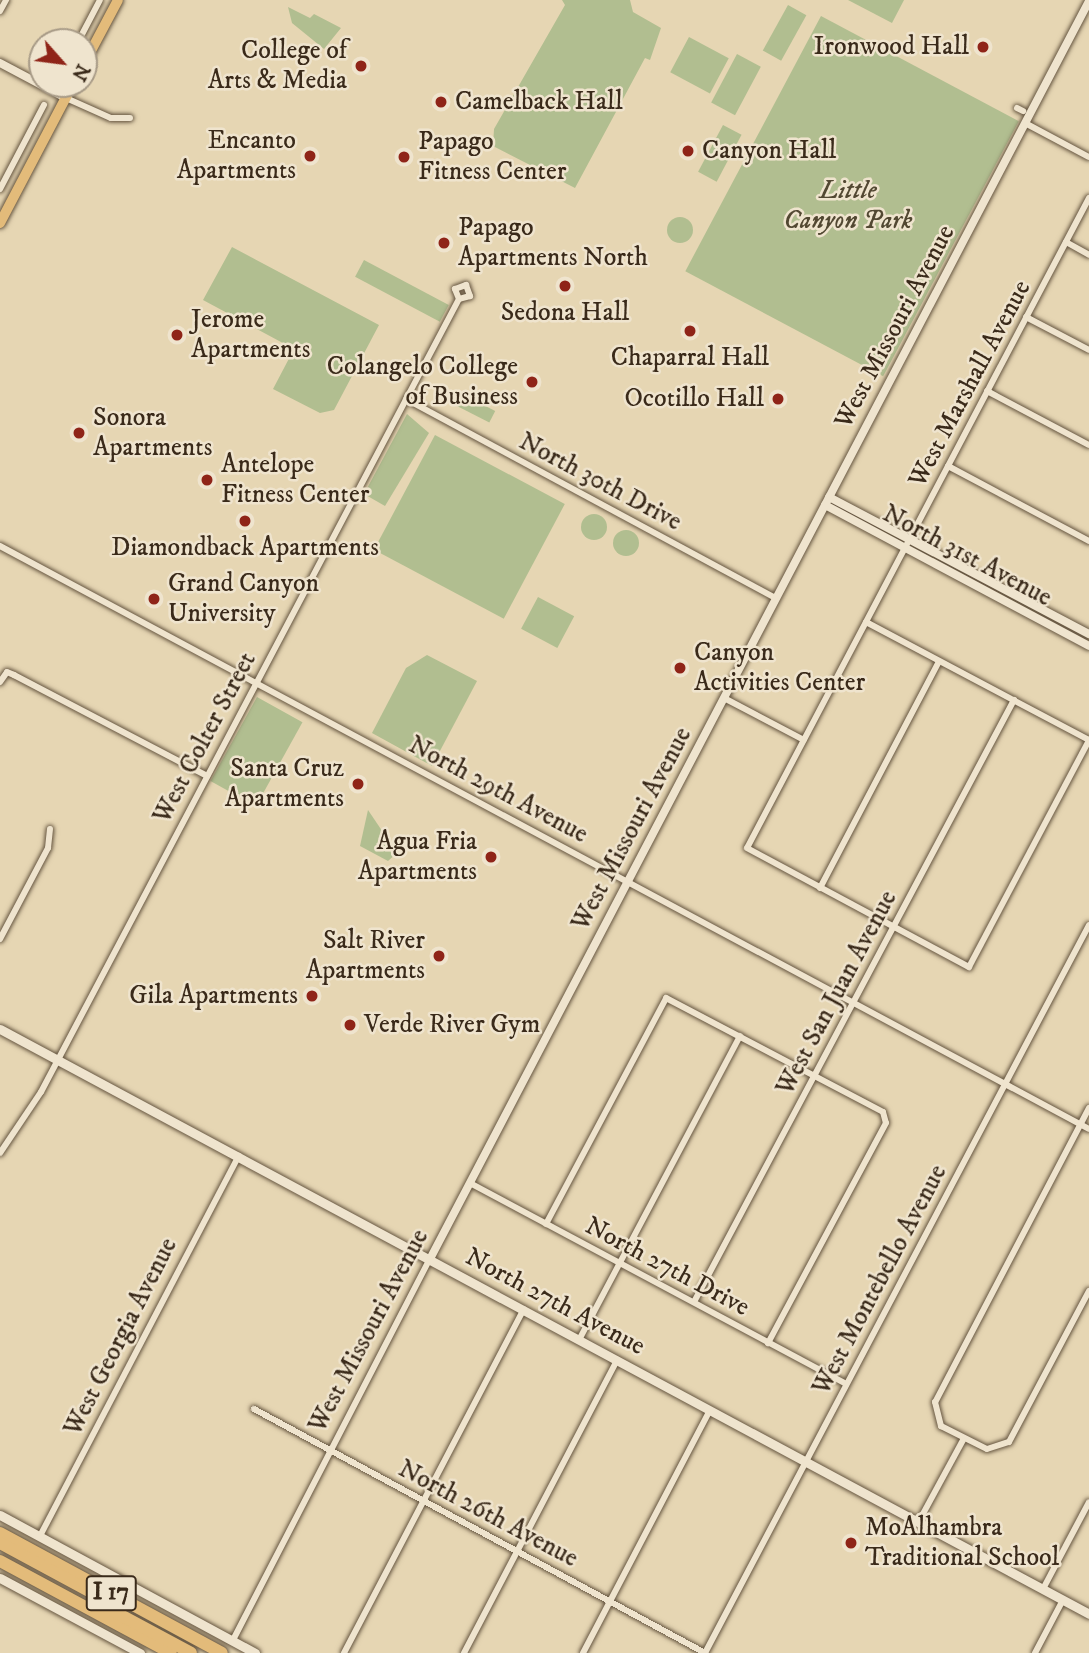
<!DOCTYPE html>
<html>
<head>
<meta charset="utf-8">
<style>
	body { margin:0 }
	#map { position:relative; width:1089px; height:1653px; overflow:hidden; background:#e6d6b3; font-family:"IM FELL DW Pica",serif }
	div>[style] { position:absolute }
	.green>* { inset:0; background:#b1be90; transform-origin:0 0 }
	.round { border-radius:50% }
	.roads { filter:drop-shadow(0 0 2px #655540) drop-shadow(0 0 2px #655540) }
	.minor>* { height:6px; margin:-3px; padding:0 3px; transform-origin:3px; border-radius:3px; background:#efe4ce }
	.tertiary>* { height:8px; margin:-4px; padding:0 4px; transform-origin:4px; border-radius:4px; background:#efe4ce }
	.secondary>* { height:9px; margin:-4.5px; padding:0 4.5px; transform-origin:4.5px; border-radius:4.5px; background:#efe4ce }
	.primary>* { height:10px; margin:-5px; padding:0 5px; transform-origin:5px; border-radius:5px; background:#e3bb7a }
	.motorway>* { height:12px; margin:-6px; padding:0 6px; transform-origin:6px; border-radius:6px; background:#e3bb7a }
	.dots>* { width:19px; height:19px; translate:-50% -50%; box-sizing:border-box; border:4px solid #efe4ce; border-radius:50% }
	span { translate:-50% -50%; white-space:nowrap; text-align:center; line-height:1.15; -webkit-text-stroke:5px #efe4ce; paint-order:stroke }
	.shield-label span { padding:2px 5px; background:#efe4ce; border:2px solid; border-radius:5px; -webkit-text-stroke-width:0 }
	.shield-label { font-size:24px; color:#3a2a1a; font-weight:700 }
	.poi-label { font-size:26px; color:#3a2a1a }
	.right { translate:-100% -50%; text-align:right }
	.left { translate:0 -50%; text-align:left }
	.park-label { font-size:26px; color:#524832; font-style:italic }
	.street-label { font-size:26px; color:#3a2a1a }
	.north { position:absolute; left:28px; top:28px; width:70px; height:70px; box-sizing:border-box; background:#efe4ce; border:2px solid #a79a86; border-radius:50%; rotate:118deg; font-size:19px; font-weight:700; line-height:28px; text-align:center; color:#3a2a1a }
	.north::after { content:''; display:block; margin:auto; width:24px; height:32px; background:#8f2418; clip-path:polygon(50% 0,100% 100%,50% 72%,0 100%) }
</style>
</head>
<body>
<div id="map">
	<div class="green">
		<div style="clip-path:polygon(562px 0,630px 0,633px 12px,661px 28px,650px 60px,645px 58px,575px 188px,493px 146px,494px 129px,565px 5px)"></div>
		<div style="clip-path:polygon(848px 0,904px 0,892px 23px)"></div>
		<div style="left:788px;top:5px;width:21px;height:52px;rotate:29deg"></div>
		<div style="clip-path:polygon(288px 7px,310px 18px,314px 14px,341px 28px,324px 49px,292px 23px)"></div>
		<div style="left:821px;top:16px;width:224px;height:289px;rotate:28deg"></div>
		<div style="left:689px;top:37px;width:45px;height:40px;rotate:28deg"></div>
		<div style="left:737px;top:54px;width:27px;height:55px;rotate:28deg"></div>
		<div style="left:723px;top:125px;width:21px;height:53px;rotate:28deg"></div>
		<div class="round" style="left:667px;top:217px;width:26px;height:26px"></div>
		<div style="clip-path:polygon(232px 247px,379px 325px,334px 410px,320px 413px,273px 389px,294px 349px,203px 300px)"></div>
		<div style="left:364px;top:260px;width:96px;height:19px;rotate:28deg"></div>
		<div style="left:456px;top:391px;width:44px;height:13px;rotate:27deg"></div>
		<div style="clip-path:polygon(407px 414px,429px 433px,385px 506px,364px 494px)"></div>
		<div style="left:435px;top:435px;width:147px;height:130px;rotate:28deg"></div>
		<div class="round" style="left:581px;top:514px;width:26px;height:26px"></div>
		<div class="round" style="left:613px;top:530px;width:26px;height:26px"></div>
		<div style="left:538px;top:597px;width:41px;height:36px;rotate:28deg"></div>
		<div style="clip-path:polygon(427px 655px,477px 681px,432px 766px,372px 733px,406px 668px)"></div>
		<div style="left:257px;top:697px;width:52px;height:96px;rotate:29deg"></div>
		<div style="clip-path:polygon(368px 810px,397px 853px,388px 861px,360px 846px)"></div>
	</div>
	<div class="roads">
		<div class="minor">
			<div style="left:0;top:11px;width:13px;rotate:-61deg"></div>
			<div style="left:78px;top:42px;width:47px;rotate:-62.4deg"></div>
			<div style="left:66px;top:98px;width:49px;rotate:24deg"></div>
			<div style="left:111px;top:118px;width:19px"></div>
			<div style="left:1017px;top:108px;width:7px;rotate:27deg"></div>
			<div style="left:1025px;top:123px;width:72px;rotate:28deg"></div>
			<div style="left:0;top:189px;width:95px;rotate:-62.4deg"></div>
			<div style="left:1089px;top:198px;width:734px;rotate:117.75deg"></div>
			<div style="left:747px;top:848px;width:252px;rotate:28.2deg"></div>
			<div style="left:969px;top:967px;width:257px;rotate:-62.1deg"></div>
			<div style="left:1066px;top:242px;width:26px;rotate:29deg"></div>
			<div style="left:1026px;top:317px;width:71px;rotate:27.6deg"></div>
			<div style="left:987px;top:391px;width:115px;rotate:27.9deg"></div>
			<div style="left:406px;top:399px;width:420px;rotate:28.3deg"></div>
			<div style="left:948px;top:466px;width:160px;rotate:28deg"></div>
			<div style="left:0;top:546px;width:1235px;rotate:28.16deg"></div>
			<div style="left:866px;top:622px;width:252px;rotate:27.9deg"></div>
			<div style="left:0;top:682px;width:12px;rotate:-55deg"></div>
			<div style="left:7px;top:672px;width:8px;rotate:23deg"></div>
			<div style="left:14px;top:675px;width:218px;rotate:27.6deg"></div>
			<div style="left:724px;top:698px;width:90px;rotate:27.7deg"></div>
			<div style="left:820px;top:888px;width:256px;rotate:-62.3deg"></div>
			<div style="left:0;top:939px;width:103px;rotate:-62.2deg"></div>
			<div style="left:48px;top:848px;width:19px;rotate:-84deg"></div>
			<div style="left:1089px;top:1108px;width:332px;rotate:117.6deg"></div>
			<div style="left:935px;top:1402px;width:25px;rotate:76deg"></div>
			<div style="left:941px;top:1426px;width:51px;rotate:26.6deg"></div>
			<div style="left:987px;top:1449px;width:23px;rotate:-18deg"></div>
			<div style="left:1009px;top:1442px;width:171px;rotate:-62.1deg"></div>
			<div style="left:0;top:1153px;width:73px;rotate:-56.1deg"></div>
			<div style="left:41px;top:1092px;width:896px;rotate:-62.21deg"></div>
			<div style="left:459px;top:299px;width:11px;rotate:-112deg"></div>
			<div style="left:455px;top:289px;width:12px;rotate:-20deg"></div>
			<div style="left:466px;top:285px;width:12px;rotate:70deg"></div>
			<div style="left:470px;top:296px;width:11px;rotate:165deg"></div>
			<div style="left:470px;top:1183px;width:426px;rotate:28.1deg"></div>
			<div style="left:546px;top:1224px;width:256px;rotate:-62deg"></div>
			<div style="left:666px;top:998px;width:245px;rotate:27.7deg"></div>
			<div style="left:883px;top:1112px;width:11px;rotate:75deg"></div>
			<div style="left:886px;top:1123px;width:250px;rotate:118.2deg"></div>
			<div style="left:694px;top:1302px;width:682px;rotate:-62.01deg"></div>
			<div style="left:579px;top:1340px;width:344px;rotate:-62.1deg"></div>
			<div style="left:254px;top:1409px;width:513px;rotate:28.41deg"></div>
			<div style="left:918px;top:1523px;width:94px;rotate:-61.5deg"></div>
			<div style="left:40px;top:1536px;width:429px;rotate:-62.4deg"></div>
			<div style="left:1043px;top:1589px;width:98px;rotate:-62.1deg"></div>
			<div style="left:233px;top:1640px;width:429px;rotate:-62.7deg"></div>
			<div style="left:344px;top:1653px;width:388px;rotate:-62.4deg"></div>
			<div style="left:464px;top:1653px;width:331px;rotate:-62.4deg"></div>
			<div style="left:583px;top:1653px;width:274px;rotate:-62.4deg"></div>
			<div style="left:705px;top:1653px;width:823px;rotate:-62.19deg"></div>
			<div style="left:1035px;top:1653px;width:60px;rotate:-62.2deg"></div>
		</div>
		<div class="tertiary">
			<div style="left:0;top:63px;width:75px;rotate:27.9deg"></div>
			<div style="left:829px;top:497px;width:294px;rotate:27.8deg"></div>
			<div style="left:825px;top:505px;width:299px;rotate:28.1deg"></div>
			<div style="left:430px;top:1259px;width:1420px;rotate:-62.35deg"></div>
		</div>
		<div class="secondary">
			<div style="left:0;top:1029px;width:1236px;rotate:28.24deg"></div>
			<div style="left:0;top:1515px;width:290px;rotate:28.4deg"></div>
			<div style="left:0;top:1578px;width:159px;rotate:28.2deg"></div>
		</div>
		<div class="primary">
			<div style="left:84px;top:64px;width:72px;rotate:-62deg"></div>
			<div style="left:0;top:223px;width:157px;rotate:-62.3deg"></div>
		</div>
		<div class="motorway">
			<div style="left:0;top:1533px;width:252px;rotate:28.4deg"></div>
			<div style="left:0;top:1543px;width:131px;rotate:28.3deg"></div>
			<div style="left:0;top:1561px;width:194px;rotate:28.3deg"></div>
			<div style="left:102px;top:1605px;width:101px;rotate:28.3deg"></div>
		</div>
	</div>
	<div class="dots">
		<div style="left:983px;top:47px;background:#8f2418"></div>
		<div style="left:361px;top:66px;background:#8f2418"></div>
		<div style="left:441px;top:102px;background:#8f2418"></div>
		<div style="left:688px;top:151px;background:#8f2418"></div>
		<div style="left:310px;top:156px;background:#8f2418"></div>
		<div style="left:404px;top:157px;background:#8f2418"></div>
		<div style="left:444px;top:243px;background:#8f2418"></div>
		<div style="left:565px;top:286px;background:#8f2418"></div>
		<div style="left:690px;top:331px;background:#8f2418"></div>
		<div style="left:177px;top:335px;background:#8f2418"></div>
		<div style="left:532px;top:382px;background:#8f2418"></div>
		<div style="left:778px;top:399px;background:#8f2418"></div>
		<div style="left:79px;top:433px;background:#8f2418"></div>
		<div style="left:207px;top:480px;background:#8f2418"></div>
		<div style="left:245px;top:521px;background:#8f2418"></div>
		<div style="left:154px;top:599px;background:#8f2418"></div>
		<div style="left:680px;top:668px;background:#8f2418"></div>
		<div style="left:358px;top:784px;background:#8f2418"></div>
		<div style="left:491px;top:857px;background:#8f2418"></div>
		<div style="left:439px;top:956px;background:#8f2418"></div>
		<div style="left:312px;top:996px;background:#8f2418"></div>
		<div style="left:350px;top:1025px;background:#8f2418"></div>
		<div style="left:851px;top:1543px;background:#8f2418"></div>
	</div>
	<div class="shield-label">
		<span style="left:111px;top:1593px">I 17</span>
	</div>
	<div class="poi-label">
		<span class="right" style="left:969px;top:47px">Ironwood Hall</span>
		<span class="right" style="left:347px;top:66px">College of<br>Arts &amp; Media</span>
		<span class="left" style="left:455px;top:102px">Camelback Hall</span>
		<span class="right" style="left:296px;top:156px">Encanto<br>Apartments</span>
		<span class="left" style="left:418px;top:157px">Papago<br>Fitness Center</span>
		<span class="left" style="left:702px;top:151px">Canyon Hall</span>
		<span class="left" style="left:458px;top:243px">Papago<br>Apartments North</span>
		<span style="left:565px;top:313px">Sedona Hall</span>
		<span class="left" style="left:191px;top:335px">Jerome<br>Apartments</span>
		<span style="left:690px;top:358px">Chaparral Hall</span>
		<span class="right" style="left:518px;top:382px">Colangelo College<br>of Business</span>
		<span class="right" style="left:764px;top:399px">Ocotillo Hall</span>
		<span class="left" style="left:93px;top:433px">Sonora<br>Apartments</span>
		<span class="left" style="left:221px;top:480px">Antelope<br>Fitness Center</span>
		<span style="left:245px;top:548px">Diamondback Apartments</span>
		<span class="left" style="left:168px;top:599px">Grand Canyon<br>University</span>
		<span class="left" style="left:694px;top:668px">Canyon<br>Activities Center</span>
		<span class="right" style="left:344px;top:784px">Santa Cruz<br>Apartments</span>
		<span class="right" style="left:477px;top:857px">Agua Fria<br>Apartments</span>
		<span class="right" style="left:425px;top:956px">Salt River<br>Apartments</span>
		<span class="right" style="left:298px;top:996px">Gila Apartments</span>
		<span class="left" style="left:364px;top:1025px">Verde River Gym</span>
		<span class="left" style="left:865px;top:1543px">MoAlhambra<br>Traditional School</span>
	</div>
	<div class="park-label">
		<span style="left:848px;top:206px">Little<br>Canyon Park</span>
	</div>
	<div class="street-label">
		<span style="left:895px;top:327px;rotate:-62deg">West Missouri Avenue</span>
		<span style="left:970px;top:384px;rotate:-62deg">West Marshall Avenue</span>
		<span style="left:600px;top:482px;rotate:28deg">North 30th Drive</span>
		<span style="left:967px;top:556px;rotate:28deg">North 31st Avenue</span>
		<span style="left:205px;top:738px;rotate:-62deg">West Colter Street</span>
		<span style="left:498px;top:790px;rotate:28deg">North 29th Avenue</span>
		<span style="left:632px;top:829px;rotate:-62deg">West Missouri Avenue</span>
		<span style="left:837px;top:993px;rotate:-62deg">West San Juan Avenue</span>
		<span style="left:667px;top:1267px;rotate:28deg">North 27th Drive</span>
		<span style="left:880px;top:1280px;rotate:-62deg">West Montebello Avenue</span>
		<span style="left:555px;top:1302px;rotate:28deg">North 27th Avenue</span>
		<span style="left:369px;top:1331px;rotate:-62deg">West Missouri Avenue</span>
		<span style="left:121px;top:1337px;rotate:-63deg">West Georgia Avenue</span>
		<span style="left:488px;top:1514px;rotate:28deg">North 26th Avenue</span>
	</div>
	<div class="north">N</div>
</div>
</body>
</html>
